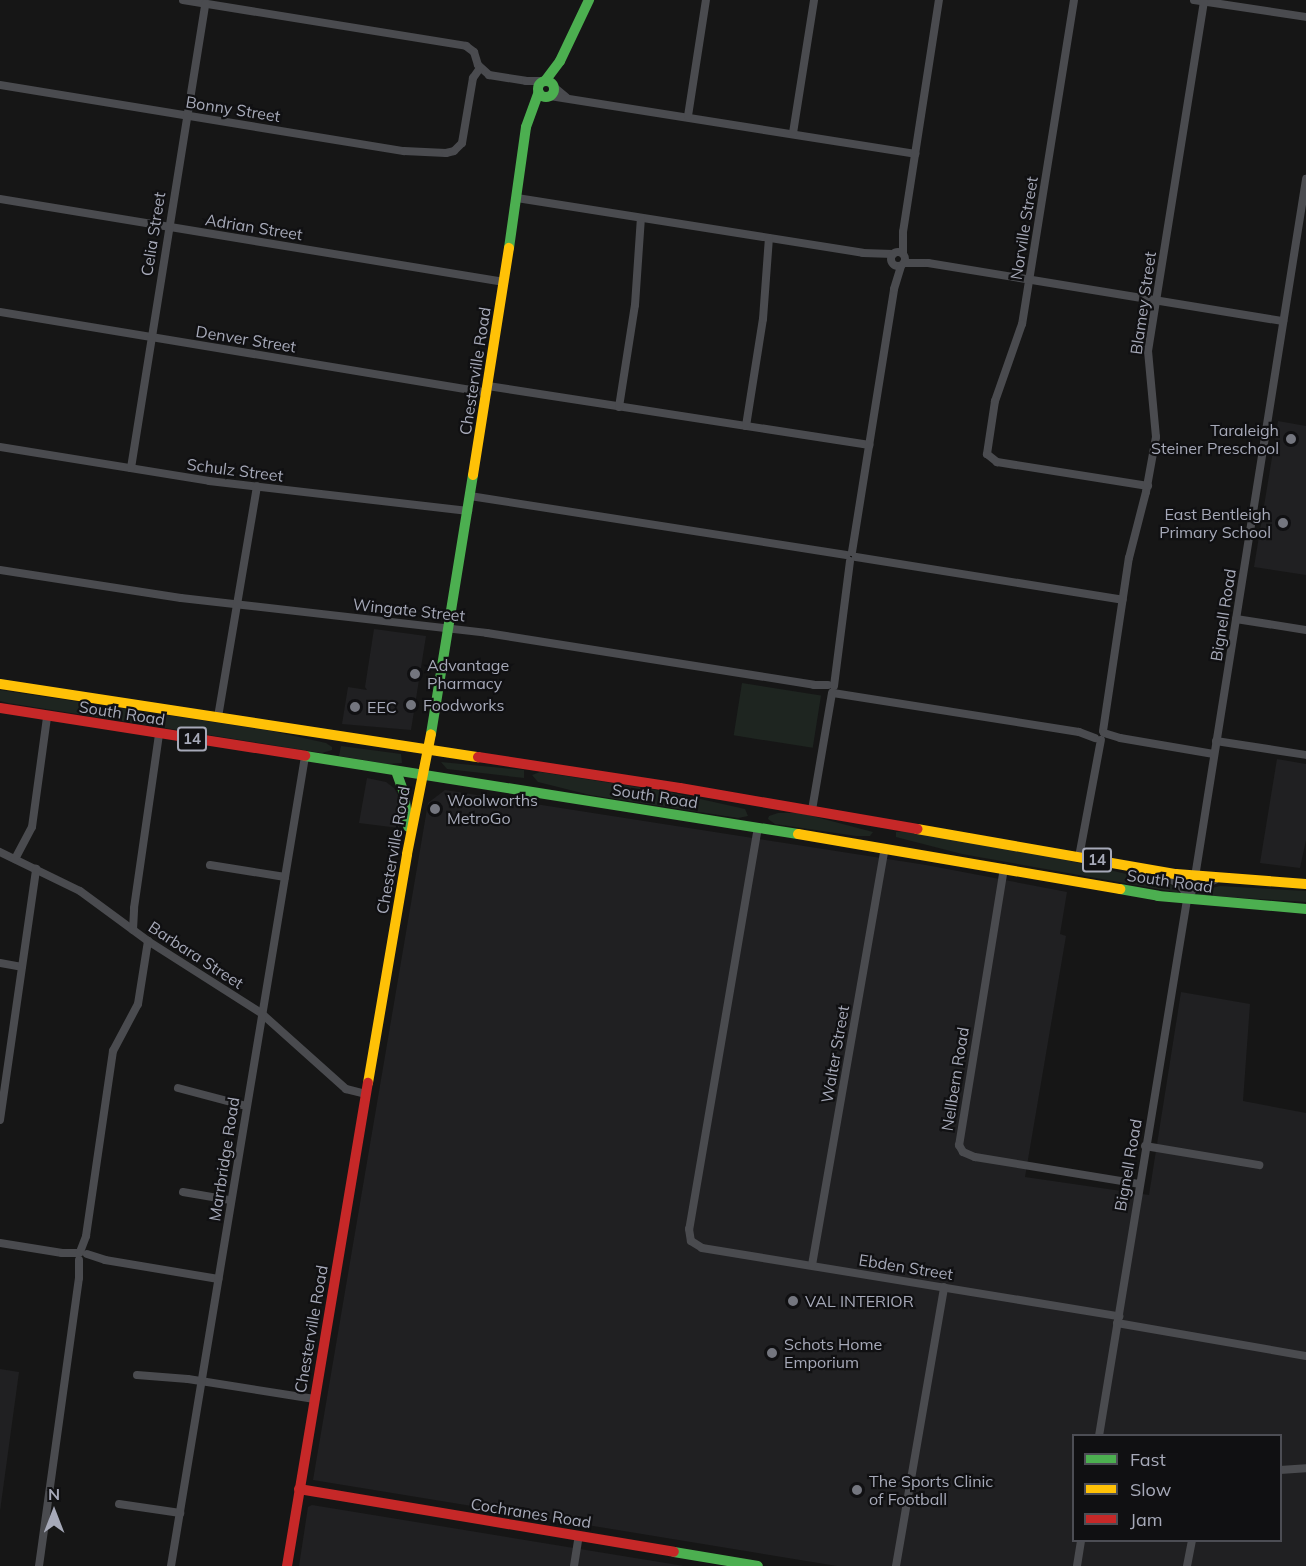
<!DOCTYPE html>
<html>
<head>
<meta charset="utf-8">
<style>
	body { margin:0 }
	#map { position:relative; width:1306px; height:1566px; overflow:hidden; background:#161616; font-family:Mulish,sans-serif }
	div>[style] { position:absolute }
	.built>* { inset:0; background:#202022 }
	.green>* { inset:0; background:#1e2520; transform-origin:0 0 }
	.street>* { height:8px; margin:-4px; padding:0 4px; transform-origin:4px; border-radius:4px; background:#4a4b4f }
	.street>.ring { margin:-4px; padding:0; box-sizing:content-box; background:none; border:8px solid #4a4b4f; border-radius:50% }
	.fast>* { height:10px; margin:-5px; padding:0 5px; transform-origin:5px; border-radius:5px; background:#4caf50 }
	.fast>.ring { margin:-5px; padding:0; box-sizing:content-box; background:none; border:10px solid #4caf50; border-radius:50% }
	.slow>* { height:10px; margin:-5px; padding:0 5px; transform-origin:5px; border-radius:5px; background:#ffc107 }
	.jam>* { height:10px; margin:-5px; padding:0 5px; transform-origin:5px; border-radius:5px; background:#c62828 }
	.dots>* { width:16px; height:16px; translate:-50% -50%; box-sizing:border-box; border:3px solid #101012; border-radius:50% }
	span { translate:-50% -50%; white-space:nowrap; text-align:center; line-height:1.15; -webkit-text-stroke:4.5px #101012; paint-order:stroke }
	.shield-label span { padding:2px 4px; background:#101012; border:2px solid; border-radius:4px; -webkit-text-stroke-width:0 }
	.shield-label { font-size:15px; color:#a6a9b8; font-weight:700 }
	.street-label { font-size:16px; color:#a6a9b8 }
	.poi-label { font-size:16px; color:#a6a9b8 }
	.right { translate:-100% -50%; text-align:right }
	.left { translate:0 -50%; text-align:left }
	.legend { position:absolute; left:1072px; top:1434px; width:210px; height:108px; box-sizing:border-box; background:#101012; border:2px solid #4c4d54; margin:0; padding:8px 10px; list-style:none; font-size:18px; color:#a6a9b8 }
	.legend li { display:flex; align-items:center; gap:12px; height:30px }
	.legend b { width:30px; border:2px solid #4c4d54 }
	.north { position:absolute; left:24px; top:1482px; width:60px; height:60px; -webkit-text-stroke:4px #101012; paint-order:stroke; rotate:0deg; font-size:16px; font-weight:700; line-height:24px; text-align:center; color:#a6a9b8 }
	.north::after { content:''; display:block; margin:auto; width:21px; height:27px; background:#a6a9b8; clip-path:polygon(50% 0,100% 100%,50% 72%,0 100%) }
</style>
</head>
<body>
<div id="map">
	<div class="built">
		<div style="clip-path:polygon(1278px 421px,1306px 426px,1306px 575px,1254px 567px)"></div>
		<div style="clip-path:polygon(374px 629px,426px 636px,411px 730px,342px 724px,348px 687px,367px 690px,365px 687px)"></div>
		<div style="clip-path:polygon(1277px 759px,1306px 764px,1306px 840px,1300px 868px,1260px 863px)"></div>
		<div style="clip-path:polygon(367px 778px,386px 782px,394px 788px,398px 795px,399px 828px,359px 823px)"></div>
		<div style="clip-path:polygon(evenodd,445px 790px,926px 865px,1067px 892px,1060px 934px,1066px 936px,1025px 1177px,1149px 1195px,1181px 992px,1250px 1004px,1243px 1101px,1306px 1113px,1306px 1566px,837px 1566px,313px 1480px,428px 803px,445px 790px,1074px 1436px,1280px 1436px,1280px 1540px,1074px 1540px,1074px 1436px)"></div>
		<div style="clip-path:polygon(0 1369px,19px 1372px,0 1511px)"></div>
		<div style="clip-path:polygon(312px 1505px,684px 1566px,299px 1566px,308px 1507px)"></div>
	</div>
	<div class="green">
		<div style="left:742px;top:683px;width:80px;height:53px;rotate:9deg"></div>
		<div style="clip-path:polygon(0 690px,272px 731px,326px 743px,332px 747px,332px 750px,322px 753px,8px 703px,0 701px)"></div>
		<div style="clip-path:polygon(341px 746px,401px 754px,402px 763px,388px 764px,339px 756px)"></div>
		<div style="clip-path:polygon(441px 762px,524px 770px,524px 778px,447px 769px)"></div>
		<div style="clip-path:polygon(540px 772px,669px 792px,745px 809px,748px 816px,738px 818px,590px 795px,538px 782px,532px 775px)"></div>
		<div style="clip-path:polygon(778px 813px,801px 813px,873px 832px,870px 836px,856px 836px,775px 824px,768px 819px,769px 816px)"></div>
		<div style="clip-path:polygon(903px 831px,1044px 855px,1170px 884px,1180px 893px,962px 854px,896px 837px,896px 832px)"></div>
		<div style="clip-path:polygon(1220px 886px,1306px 891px,1306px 902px,1196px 895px,1200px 891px)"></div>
	</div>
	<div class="street">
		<div style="left:183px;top:0;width:287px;rotate:9.2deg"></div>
		<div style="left:466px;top:46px;width:10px;rotate:37deg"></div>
		<div style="left:474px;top:52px;width:14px;rotate:73deg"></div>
		<div style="left:478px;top:65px;width:15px;rotate:42deg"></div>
		<div style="left:489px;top:75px;width:37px;rotate:9deg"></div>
		<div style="left:526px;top:81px;width:17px"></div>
		<div style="left:1074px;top:0;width:328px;rotate:99.1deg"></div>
		<div style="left:1022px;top:324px;width:82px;rotate:109.3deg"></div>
		<div style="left:995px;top:401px;width:54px;rotate:98.6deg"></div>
		<div style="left:987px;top:454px;width:13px;rotate:39deg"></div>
		<div style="left:997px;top:462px;width:153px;rotate:9deg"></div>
		<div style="left:1194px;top:0;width:113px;rotate:8.6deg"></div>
		<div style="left:0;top:85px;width:409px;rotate:9.3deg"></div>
		<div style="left:404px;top:151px;width:42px;rotate:2.7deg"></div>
		<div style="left:446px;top:153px;width:8px;rotate:-14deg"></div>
		<div style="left:454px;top:151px;width:11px;rotate:-45deg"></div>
		<div style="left:462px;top:143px;width:66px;rotate:-80.4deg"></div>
		<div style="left:473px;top:78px;width:12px;rotate:-55deg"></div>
		<div style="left:554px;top:87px;width:16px;rotate:40deg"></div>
		<div style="left:550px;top:96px;width:370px;rotate:9deg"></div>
		<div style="left:688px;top:116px;width:117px;rotate:-81.2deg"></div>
		<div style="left:793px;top:133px;width:135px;rotate:-81deg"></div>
		<div style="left:517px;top:198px;width:350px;rotate:9deg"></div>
		<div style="left:863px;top:253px;width:30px;rotate:2deg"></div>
		<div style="left:0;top:199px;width:511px;rotate:9.35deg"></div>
		<div class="ring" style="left:891px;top:252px;width:6px;height:6px"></div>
		<div style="left:903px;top:254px;width:22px;rotate:-90deg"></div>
		<div style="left:903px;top:232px;width:235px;rotate:-81.2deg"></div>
		<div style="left:904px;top:263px;width:24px"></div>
		<div style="left:928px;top:263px;width:360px;rotate:9.3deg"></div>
		<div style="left:0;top:312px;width:494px;rotate:9.4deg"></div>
		<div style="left:488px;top:386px;width:386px;rotate:8.8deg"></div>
		<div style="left:619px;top:407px;width:103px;rotate:-81.1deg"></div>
		<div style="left:635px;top:305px;width:87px;rotate:-86.1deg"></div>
		<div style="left:746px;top:426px;width:108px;rotate:-81deg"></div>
		<div style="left:763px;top:319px;width:81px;rotate:-85.8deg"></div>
		<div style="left:0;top:447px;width:212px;rotate:9.2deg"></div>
		<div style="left:209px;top:481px;width:261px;rotate:6.6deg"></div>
		<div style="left:131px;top:468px;width:470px;rotate:-80.9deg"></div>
		<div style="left:470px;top:496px;width:381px;rotate:8.9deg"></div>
		<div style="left:852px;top:552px;width:266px;rotate:-80.9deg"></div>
		<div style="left:894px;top:289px;width:24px;rotate:-73deg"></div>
		<div style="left:856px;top:557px;width:270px;rotate:9.1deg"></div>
		<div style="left:0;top:570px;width:183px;rotate:8.8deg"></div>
		<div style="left:181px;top:598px;width:308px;rotate:6.5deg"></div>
		<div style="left:487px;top:633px;width:331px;rotate:9deg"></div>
		<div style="left:814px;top:685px;width:14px"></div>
		<div style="left:1236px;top:619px;width:71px;rotate:8.9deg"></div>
		<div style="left:834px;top:686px;width:126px;rotate:-82.7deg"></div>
		<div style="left:833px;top:693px;width:249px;rotate:9deg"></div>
		<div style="left:1079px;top:732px;width:17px;rotate:21deg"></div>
		<div style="left:218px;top:717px;width:234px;rotate:-80.4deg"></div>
		<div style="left:1103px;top:731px;width:175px;rotate:-81.5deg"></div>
		<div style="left:1129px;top:558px;width:68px;rotate:-75.6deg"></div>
		<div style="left:1146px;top:492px;width:56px;rotate:-79.7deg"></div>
		<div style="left:1156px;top:437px;width:86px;rotate:-95.3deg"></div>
		<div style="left:1148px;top:351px;width:355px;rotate:-80.9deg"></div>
		<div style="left:1104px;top:733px;width:17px;rotate:17deg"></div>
		<div style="left:1120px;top:738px;width:95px;rotate:9.7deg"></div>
		<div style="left:1216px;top:741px;width:91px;rotate:8.8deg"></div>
		<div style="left:812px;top:810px;width:119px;rotate:-80.3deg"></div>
		<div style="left:758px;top:827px;width:408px;rotate:99.7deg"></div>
		<div style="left:689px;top:1229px;width:12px;rotate:81deg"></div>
		<div style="left:691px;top:1241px;width:13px;rotate:32deg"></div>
		<div style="left:702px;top:1248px;width:423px;rotate:9.3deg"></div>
		<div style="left:0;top:852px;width:89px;rotate:26deg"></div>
		<div style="left:80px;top:891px;width:84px;rotate:36.3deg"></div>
		<div style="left:148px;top:941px;width:134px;rotate:32.5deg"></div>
		<div style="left:261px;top:1013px;width:114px;rotate:41.8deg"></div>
		<div style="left:346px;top:1089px;width:21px;rotate:14deg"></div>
		<div style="left:1079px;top:857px;width:119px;rotate:-79.4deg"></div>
		<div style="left:15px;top:859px;width:36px;rotate:-62deg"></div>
		<div style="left:32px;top:827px;width:111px;rotate:-82.2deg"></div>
		<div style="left:210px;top:865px;width:76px;rotate:9.1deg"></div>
		<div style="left:1004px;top:868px;width:281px;rotate:99.2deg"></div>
		<div style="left:959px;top:1145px;width:8px;rotate:60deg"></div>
		<div style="left:963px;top:1152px;width:13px;rotate:23deg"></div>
		<div style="left:975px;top:1157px;width:166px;rotate:9.3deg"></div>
		<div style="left:1164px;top:875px;width:19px;rotate:32deg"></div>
		<div style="left:1180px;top:885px;width:14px;rotate:54deg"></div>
		<div style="left:1188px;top:896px;width:9px;rotate:-49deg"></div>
		<div style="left:1194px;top:889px;width:24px;rotate:-24deg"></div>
		<div style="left:1195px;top:877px;width:707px;rotate:-80.96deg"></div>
		<div style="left:133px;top:930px;width:22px;rotate:-87deg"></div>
		<div style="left:134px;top:908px;width:176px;rotate:-81.8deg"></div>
		<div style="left:0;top:963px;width:22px;rotate:10deg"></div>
		<div style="left:178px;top:1088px;width:70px;rotate:14.8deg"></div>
		<div style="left:0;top:1120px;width:254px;rotate:-81.8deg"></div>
		<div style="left:1145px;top:1146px;width:116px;rotate:9.5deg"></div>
		<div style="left:183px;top:1192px;width:48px;rotate:9.7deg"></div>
		<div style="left:0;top:1243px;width:63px;rotate:9.2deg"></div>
		<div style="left:62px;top:1253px;width:17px"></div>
		<div style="left:80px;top:1252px;width:17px;rotate:-69deg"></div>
		<div style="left:86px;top:1236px;width:187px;rotate:-81.7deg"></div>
		<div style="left:113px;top:1051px;width:53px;rotate:-62deg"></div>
		<div style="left:138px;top:1004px;width:64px;rotate:-81deg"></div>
		<div style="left:87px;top:1254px;width:19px;rotate:18deg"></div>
		<div style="left:105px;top:1260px;width:115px;rotate:9.5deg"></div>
		<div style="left:812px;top:1265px;width:423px;rotate:-80.1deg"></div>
		<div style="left:1117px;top:1323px;width:192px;rotate:9.9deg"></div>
		<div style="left:137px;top:1375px;width:51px;rotate:4.5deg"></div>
		<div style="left:188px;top:1379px;width:128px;rotate:9deg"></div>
		<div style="left:1099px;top:1436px;width:543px;rotate:-80.68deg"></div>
		<div style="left:1280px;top:1470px;width:26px;rotate:-4deg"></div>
		<div style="left:119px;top:1504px;width:62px;rotate:8.4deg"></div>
		<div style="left:39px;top:1566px;width:291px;rotate:-82.1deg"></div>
		<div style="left:79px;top:1278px;width:18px;rotate:-90deg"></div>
		<div style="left:171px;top:1566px;width:820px;rotate:-80.6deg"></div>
		<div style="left:574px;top:1566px;width:30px;rotate:-81deg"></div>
		<div style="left:896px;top:1566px;width:283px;rotate:-80.2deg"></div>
		<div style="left:1077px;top:1566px;width:26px;rotate:-81deg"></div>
		<div style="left:1187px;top:1566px;width:26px;rotate:-79deg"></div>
	</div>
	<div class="fast">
		<div class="ring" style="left:538px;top:81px;width:6px;height:6px"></div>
		<div style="left:545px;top:81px;width:25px;rotate:-53deg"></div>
		<div style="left:560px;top:61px;width:68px;rotate:-64.6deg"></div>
		<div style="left:509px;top:248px;width:122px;rotate:-82deg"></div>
		<div style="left:526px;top:127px;width:37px;rotate:-70deg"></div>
		<div style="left:431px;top:734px;width:262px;rotate:-80.8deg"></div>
		<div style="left:305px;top:756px;width:499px;rotate:9deg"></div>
		<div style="left:396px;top:771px;width:23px;rotate:70deg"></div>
		<div style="left:404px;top:793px;width:34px;rotate:83deg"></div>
		<div style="left:1120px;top:889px;width:39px;rotate:10deg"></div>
		<div style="left:1158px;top:896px;width:149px;rotate:5deg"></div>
		<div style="left:674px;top:1552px;width:85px;rotate:9.5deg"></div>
	</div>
	<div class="slow">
		<div style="left:473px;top:475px;width:230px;rotate:-81deg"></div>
		<div style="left:0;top:684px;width:484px;rotate:8.7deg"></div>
		<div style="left:917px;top:829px;width:263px;rotate:9.9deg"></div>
		<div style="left:1176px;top:874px;width:130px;rotate:4.4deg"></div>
		<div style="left:798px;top:834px;width:327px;rotate:9.7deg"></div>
		<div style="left:368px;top:1083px;width:232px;rotate:-80.3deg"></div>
		<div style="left:407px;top:854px;width:122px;rotate:-78.7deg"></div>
	</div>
	<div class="jam">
		<div style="left:0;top:708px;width:309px;rotate:8.9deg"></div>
		<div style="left:478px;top:757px;width:204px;rotate:8.7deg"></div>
		<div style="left:680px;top:788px;width:241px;rotate:9.8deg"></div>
		<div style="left:299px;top:1489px;width:380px;rotate:9.5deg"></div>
		<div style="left:287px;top:1566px;width:490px;rotate:-80.5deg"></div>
	</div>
	<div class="dots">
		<div style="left:1291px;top:439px;background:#74767f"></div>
		<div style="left:1283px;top:523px;background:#74767f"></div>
		<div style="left:415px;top:674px;background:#74767f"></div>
		<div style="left:411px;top:705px;background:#74767f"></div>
		<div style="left:355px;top:707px;background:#74767f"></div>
		<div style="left:435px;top:809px;background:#74767f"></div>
		<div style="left:793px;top:1301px;background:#74767f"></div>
		<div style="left:772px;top:1353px;background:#74767f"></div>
		<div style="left:857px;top:1490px;background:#74767f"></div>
	</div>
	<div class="shield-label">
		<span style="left:192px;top:739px">14</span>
		<span style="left:1097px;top:860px">14</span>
	</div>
	<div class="street-label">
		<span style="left:233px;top:109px;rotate:9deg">Bonny Street</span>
		<span style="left:254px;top:227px;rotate:9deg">Adrian Street</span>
		<span style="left:1024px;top:228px;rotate:-81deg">Norville Street</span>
		<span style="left:153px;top:234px;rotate:-81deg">Celia Street</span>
		<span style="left:1143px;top:303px;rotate:-82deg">Blamey Street</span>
		<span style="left:246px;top:339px;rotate:9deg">Denver Street</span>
		<span style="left:475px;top:371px;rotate:-81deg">Chesterville Road</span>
		<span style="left:235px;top:470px;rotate:7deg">Schulz Street</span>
		<span style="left:409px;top:610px;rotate:6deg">Wingate Street</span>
		<span style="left:1223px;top:615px;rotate:-81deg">Bignell Road</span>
		<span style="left:122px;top:713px;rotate:9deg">South Road</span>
		<span style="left:655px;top:796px;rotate:9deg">South Road</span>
		<span style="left:393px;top:850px;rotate:-80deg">Chesterville Road</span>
		<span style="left:1170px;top:881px;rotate:8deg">South Road</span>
		<span style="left:196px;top:955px;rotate:33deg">Barbara Street</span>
		<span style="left:835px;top:1054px;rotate:-80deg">Walter Street</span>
		<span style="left:955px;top:1079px;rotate:-81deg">Nellbern Road</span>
		<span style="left:224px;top:1159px;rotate:-81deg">Marrbridge Road</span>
		<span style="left:1128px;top:1165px;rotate:-80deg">Bignell Road</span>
		<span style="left:906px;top:1267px;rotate:9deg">Ebden Street</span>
		<span style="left:311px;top:1329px;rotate:-80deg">Chesterville Road</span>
		<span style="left:531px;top:1513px;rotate:9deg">Cochranes Road</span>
	</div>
	<div class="poi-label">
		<span class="right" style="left:1279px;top:439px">Taraleigh<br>Steiner Preschool</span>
		<span class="right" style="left:1271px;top:523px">East Bentleigh<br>Primary School</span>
		<span class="left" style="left:427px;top:674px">Advantage<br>Pharmacy</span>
		<span class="left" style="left:423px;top:705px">Foodworks</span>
		<span class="left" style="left:367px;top:707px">EEC</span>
		<span class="left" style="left:447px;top:809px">Woolworths<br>MetroGo</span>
		<span class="left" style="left:805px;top:1301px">VAL INTERIOR</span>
		<span class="left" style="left:784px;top:1353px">Schots Home<br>Emporium</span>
		<span class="left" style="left:869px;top:1490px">The Sports Clinic<br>of Football</span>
	</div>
	<ul class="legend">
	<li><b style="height:8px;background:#4caf50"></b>Fast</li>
	<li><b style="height:8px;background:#ffc107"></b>Slow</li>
	<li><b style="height:8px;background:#c62828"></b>Jam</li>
	</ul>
	<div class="north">N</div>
</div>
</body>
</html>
